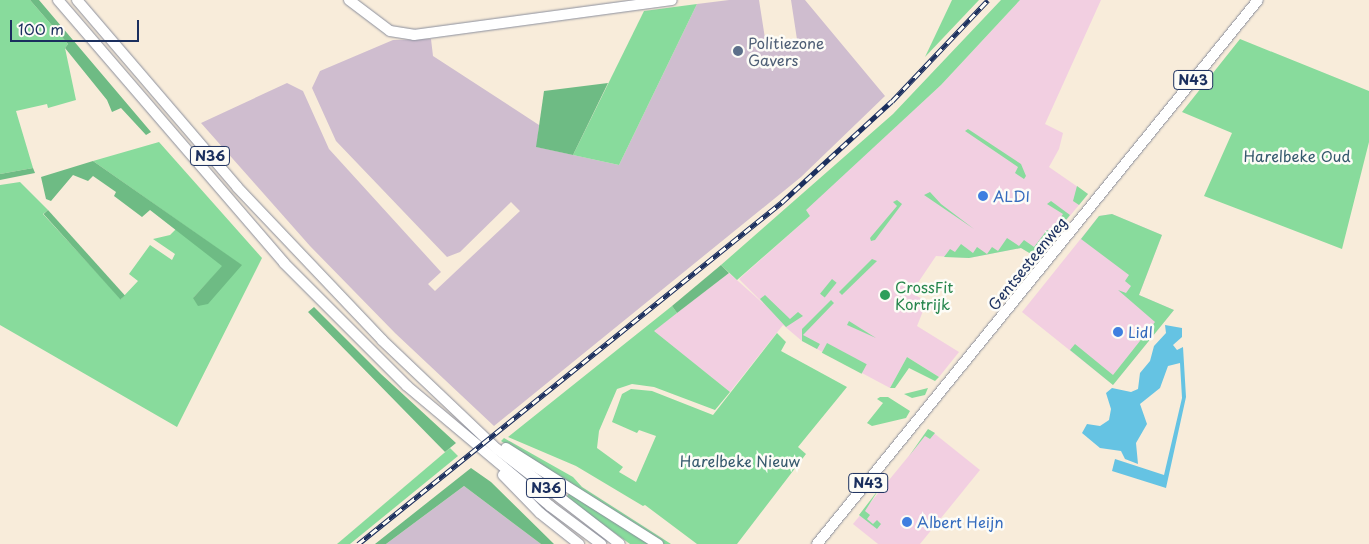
<!DOCTYPE html>
<html>
<head>
<meta charset="utf-8">
<style>
	body { margin:0 }
	#map { position:relative; width:1369px; height:544px; overflow:hidden; background:#f8ecda; font-family:"Playpen Sans",sans-serif }
	div>[style] { position:absolute }
	.built>* { inset:0; background:#f2cfe1 }
	.industrial>* { inset:0; background:#cfbdcf }
	.green>* { inset:0; background:#88db9c; transform-origin:0 0 }
	.forest>* { inset:0; background:#6ebb84; transform-origin:0 0 }
	.water>* { inset:0; background:#65c3e3 }
	.roads { filter:drop-shadow(0 0 1px #8a8e9c) drop-shadow(0 0 1px #8a8e9c) }
	.major>* { height:10px; margin:-5px; padding:0 5px; transform-origin:5px; border-radius:5px; background:#fff }
	.rail>* { height:4.5px; margin-top:-2.25px; transform-origin:0; background:repeating-linear-gradient(90deg,#fdfcf7 0 8px,#1b2f5e 0 16px); box-sizing:border-box; border-block:1px solid #1b2f5e }
	.dots>* { width:14px; height:14px; translate:-50% -50%; box-sizing:border-box; border:2px solid #fdfcf7; border-radius:50% }
	span { translate:-50% -50%; white-space:nowrap; text-align:center; line-height:1.15; -webkit-text-stroke:5px #fdfcf7; paint-order:stroke }
	.shield-label span { padding:1px 4px; background:#fdfcf7; border:1px solid; border-radius:4px; -webkit-text-stroke-width:0 }
	.shield-label { font-size:14px; color:#1b2f5e; font-weight:700 }
	.service-label { font-size:15px; color:#4e5e75 }
	.left { translate:0 -50%; text-align:left }
	.park-label { font-size:15px; color:#365a6e }
	.shop-label { font-size:15px; color:#366cbe }
	.street-label { font-size:15px; color:#1b2f5e }
	.leisure-label { font-size:15px; color:#27864d }
	.scale { position:absolute; left:10px; top:20px; width:129px; height:22px; box-sizing:border-box; border:2px solid #1b2f5e; border-top:0; padding-left:6px; font-size:15px; line-height:18px; white-space:nowrap; color:#1b2f5e; -webkit-text-stroke:4px #fdfcf7; paint-order:stroke }
</style>
</head>
<body>
<div id="map">
	<div class="built">
		<div style="clip-path:polygon(1020px 0,1101px 0,1045px 124px,1063px 133px,1059px 149px,1049px 167px,1088px 194px,1036px 257px,1021px 248px,969px 258px,936px 256px,911px 293px,940px 308px,937px 312px,925px 306px,917px 326px,959px 352px,939px 377px,907px 357px,890px 388px,802px 341px,783px 325px,730px 392px,653px 331px,729px 273px,766px 306px,739px 279px,810px 216px,805px 210px,941px 85px)"></div>
		<div style="clip-path:polygon(1112px 214px,1162px 235px,1139px 295px,1174px 310px,1113px 385px,1022px 312px,1099px 216px)"></div>
		<div style="clip-path:polygon(930px 430px,980px 470px,920px 544px,878px 544px,853px 524px)"></div>
	</div>
	<div class="industrial">
		<div style="clip-path:polygon(729px 0,759px 0,767px 51px,798px 46px,791px 0,805px 0,885px 96px,801px 177px,494px 426px,395px 333px,310px 246px,201px 123px,287px 83px,303px 91px,329px 149px,441px 272px,428px 284px,435px 291px,520px 211px,511px 202px,460px 252px,447px 257px,336px 141px,312px 88px,320px 71px,393px 40px,431px 39px,433px 56px,539px 125px,537px 147px,619px 165px,697px 4px)"></div>
		<div style="clip-path:polygon(464px 486px,541px 544px,386px 544px)"></div>
	</div>
	<div class="green">
		<div style="clip-path:polygon(0 0,30px 0,68px 44px,65px 48px,76px 100px,48px 108px,47px 104px,16px 111px,33px 168px,0 174px)"></div>
		<div style="clip-path:polygon(952px 0,979px 0,925px 57px)"></div>
		<div style="clip-path:polygon(1001px 0,1020px 0,941px 85px,806px 210px,810px 216px,737px 280px,721px 265px,893px 114px)"></div>
		<div style="clip-path:polygon(697px 4px,619px 165px,573px 155px,644px 11px)"></div>
		<div style="clip-path:polygon(1240px 39px,1369px 91px,1369px 142px,1342px 249px,1204px 196px,1232px 133px,1182px 112px)"></div>
		<div style="clip-path:polygon(968px 129px,1021px 164px,1026px 176px,1024px 179px,1015px 173px,1018px 167px,965px 131px)"></div>
		<div style="clip-path:polygon(159px 142px,262px 258px,177px 427px,0 325px,0 185px,20px 182px,48px 210px,43px 214px,121px 299px,138px 281px,129px 274px,150px 245px,172px 260px,175px 254px,153px 239px,170px 235px,176px 229px,223px 266px,193px 298px,241px 265px,93px 161px)"></div>
		<div style="clip-path:polygon(1077px 186px,1088px 194px,1079px 205px,1073px 201px)"></div>
		<div style="clip-path:polygon(930px 192px,941px 204px,974px 229px,924px 195px)"></div>
		<div style="clip-path:polygon(897px 200px,902px 204px,875px 240px,871px 241px,870px 238px,897px 206px,893px 202px)"></div>
		<div style="clip-path:polygon(1051px 201px,1070px 215px,1036px 257px,1021px 248px,969px 258px,944px 257px,950px 249px,955px 252px,961px 244px,973px 253px,977px 247px,987px 254px,992px 247px,998px 251px,1007px 238px,1019px 246px,1024px 240px,1034px 247px,1047px 230px,1051px 232px,1063px 214px,1047px 204px)"></div>
		<div style="clip-path:polygon(1112px 214px,1162px 235px,1139px 295px,1174px 310px,1113px 385px,1070px 350px,1075px 344px,1113px 375px,1155px 322px,1118px 290px,1126px 293px,1131px 286px,1125px 281px,1129px 275px,1081px 239px,1099px 216px)"></div>
		<div style="clip-path:polygon(872px 259px,877px 261px,842px 295px,839px 292px)"></div>
		<div style="left:832px;top:279px;width:6px;height:19px;rotate:39deg"></div>
		<div style="clip-path:polygon(765px 295px,790px 319px,798px 312px,803px 316px,786px 327px,760px 299px)"></div>
		<div style="clip-path:polygon(831px 300px,834px 303px,803px 335px,820px 344px,817px 349px,802px 341px,802px 329px)"></div>
		<div style="clip-path:polygon(672px 306px,677px 313px,654px 331px,730px 392px,715px 410px,654px 387px,632px 384px,617px 389px,599px 431px,597px 448px,623px 467px,619px 472px,636px 482px,656px 436px,639px 430px,637px 433px,612px 422px,622px 394px,631px 389px,652px 391px,713px 415px,777px 333px,786px 342px,781px 351px,847px 387px,798px 447px,806px 454px,737px 544px,697px 544px,645px 505px,643px 506px,576px 466px,508px 437px)"></div>
		<div style="clip-path:polygon(849px 321px,876px 338px,847px 325px)"></div>
		<div style="left:827px;top:343px;width:45px;height:11px;rotate:28deg"></div>
		<div style="clip-path:polygon(907px 357px,939px 377px,935px 381px,909px 368px,895px 388px,890px 388px)"></div>
		<div style="clip-path:polygon(928px 388px,925px 395px,912px 398px,904px 394px)"></div>
		<div style="clip-path:polygon(880px 397px,888px 397px,910px 411px,906px 418px,872px 426px,867px 423px,883px 403px,877px 399px)"></div>
		<div style="clip-path:polygon(928px 429px,935px 433px,930px 439px,925px 436px,909px 456px)"></div>
		<div style="clip-path:polygon(504px 438px,573px 477px,582px 487px,671px 544px,664px 544px,554px 477px,501px 441px)"></div>
		<div style="clip-path:polygon(450px 448px,458px 456px,350px 544px,337px 544px)"></div>
		<div style="clip-path:polygon(879px 489px,865px 511px,870px 515px,867px 519px,873px 524px,877px 520px,881px 524px,877px 529px,859px 515px)"></div>
		<div style="clip-path:polygon(569px 493px,652px 544px,630px 544px,566px 498px)"></div>
	</div>
	<div class="forest">
		<div style="clip-path:polygon(30px 0,39px 0,151px 132px,146px 135px,121px 108px,112px 112px,107px 100px,65px 48px,68px 44px)"></div>
		<div style="clip-path:polygon(608px 83px,573px 155px,536px 147px,544px 91px)"></div>
		<div style="clip-path:polygon(93px 161px,242px 265px,208px 304px,198px 306px,193px 298px,222px 266px,150px 210px,142px 217px,114px 196px,116px 192px,93px 176px,88px 181px,73px 175px,51px 201px,46px 199px,41px 177px)"></div>
		<div style="clip-path:polygon(33px 168px,35px 173px,0 180px,0 174px)"></div>
		<div style="left:48px;top:210px;width:115px;height:6px;rotate:48deg"></div>
		<div style="clip-path:polygon(721px 265px,729px 273px,677px 313px,672px 306px)"></div>
		<div style="clip-path:polygon(314px 307px,381px 374px,456px 443px,445px 452px,308px 312px)"></div>
		<div style="clip-path:polygon(471px 468px,491px 482px,554px 544px,541px 544px,464px 486px,386px 544px,375px 544px)"></div>
	</div>
	<div class="water">
		<div style="clip-path:polygon(1165px 325px,1182px 328px,1182px 337px,1173px 345px,1177px 350px,1183px 347px,1186px 397px,1166px 488px,1112px 471px,1115px 459px,1164px 475px,1182px 398px,1180px 363px,1168px 366px,1160px 388px,1140px 404px,1147px 424px,1136px 443px,1138px 464px,1125px 459px,1121px 451px,1100px 448px,1082px 433px,1087px 424px,1100px 426px,1109px 420px,1111px 409px,1106px 393px,1112px 388px,1131px 392px,1138px 389px,1140px 373px,1150px 361px,1154px 346px,1166px 333px)"></div>
	</div>
	<div class="roads">
		<div class="major">
			<div style="left:58px;top:0;width:347px;rotate:49.3deg"></div>
			<div style="left:284px;top:263px;width:174px;rotate:45deg"></div>
			<div style="left:407px;top:386px;width:187px;rotate:40deg"></div>
			<div style="left:550px;top:506px;width:64px;rotate:36.7deg"></div>
			<div style="left:77px;top:0;width:246px;rotate:49.4deg"></div>
			<div style="left:237px;top:187px;width:211px;rotate:46.5deg"></div>
			<div style="left:382px;top:340px;width:158px;rotate:43.5deg"></div>
			<div style="left:497px;top:449px;width:155px;rotate:37.7deg"></div>
			<div style="left:349px;top:0;width:51px;rotate:37.1deg"></div>
			<div style="left:390px;top:31px;width:24px;rotate:9deg"></div>
			<div style="left:414px;top:35px;width:260px;rotate:-7.7deg"></div>
			<div style="left:506px;top:448px;width:180px;rotate:32.3deg"></div>
			<div style="left:503px;top:475px;width:53px;rotate:45.8deg"></div>
			<div style="left:540px;top:513px;width:50px;rotate:38.5deg"></div>
			<div style="left:817px;top:544px;width:700px;rotate:-50.97deg"></div>
		</div>
	</div>
	<div class="rail">
		<div style="left:358px;top:544px;width:545px;rotate:-38.89deg"></div>
		<div style="left:782px;top:202px;width:149px;rotate:-42.6deg"></div>
		<div style="left:892px;top:101px;width:139px;rotate:-46.5deg"></div>
	</div>
	<div class="dots">
		<div style="left:738px;top:51px;background:#5c6f8a"></div>
		<div style="left:983px;top:196px;background:#3f7fe0"></div>
		<div style="left:885px;top:295px;background:#2e9e5b"></div>
		<div style="left:1118px;top:332px;background:#3f7fe0"></div>
		<div style="left:907px;top:522px;background:#3f7fe0"></div>
	</div>
	<div class="shield-label">
		<span style="left:1193px;top:80px">N43</span>
		<span style="left:210px;top:156px">N36</span>
		<span style="left:868px;top:483px">N43</span>
		<span style="left:546px;top:488px">N36</span>
	</div>
	<div class="service-label">
		<span class="left" style="left:748px;top:51px">Politiezone<br>Gavers</span>
	</div>
	<div class="park-label">
		<span style="left:1297px;top:156px">Harelbeke Oud</span>
		<span style="left:740px;top:461px">Harelbeke Nieuw</span>
	</div>
	<div class="shop-label">
		<span class="left" style="left:993px;top:196px">ALDI</span>
		<span class="left" style="left:1128px;top:332px">Lidl</span>
		<span class="left" style="left:917px;top:522px">Albert Heijn</span>
	</div>
	<div class="street-label">
		<span style="left:1027px;top:263px;rotate:-51deg">Gentsesteenweg</span>
	</div>
	<div class="leisure-label">
		<span class="left" style="left:895px;top:295px">CrossFit<br>Kortrijk</span>
	</div>
	<div class="scale">100 m</div>
</div>
</body>
</html>
